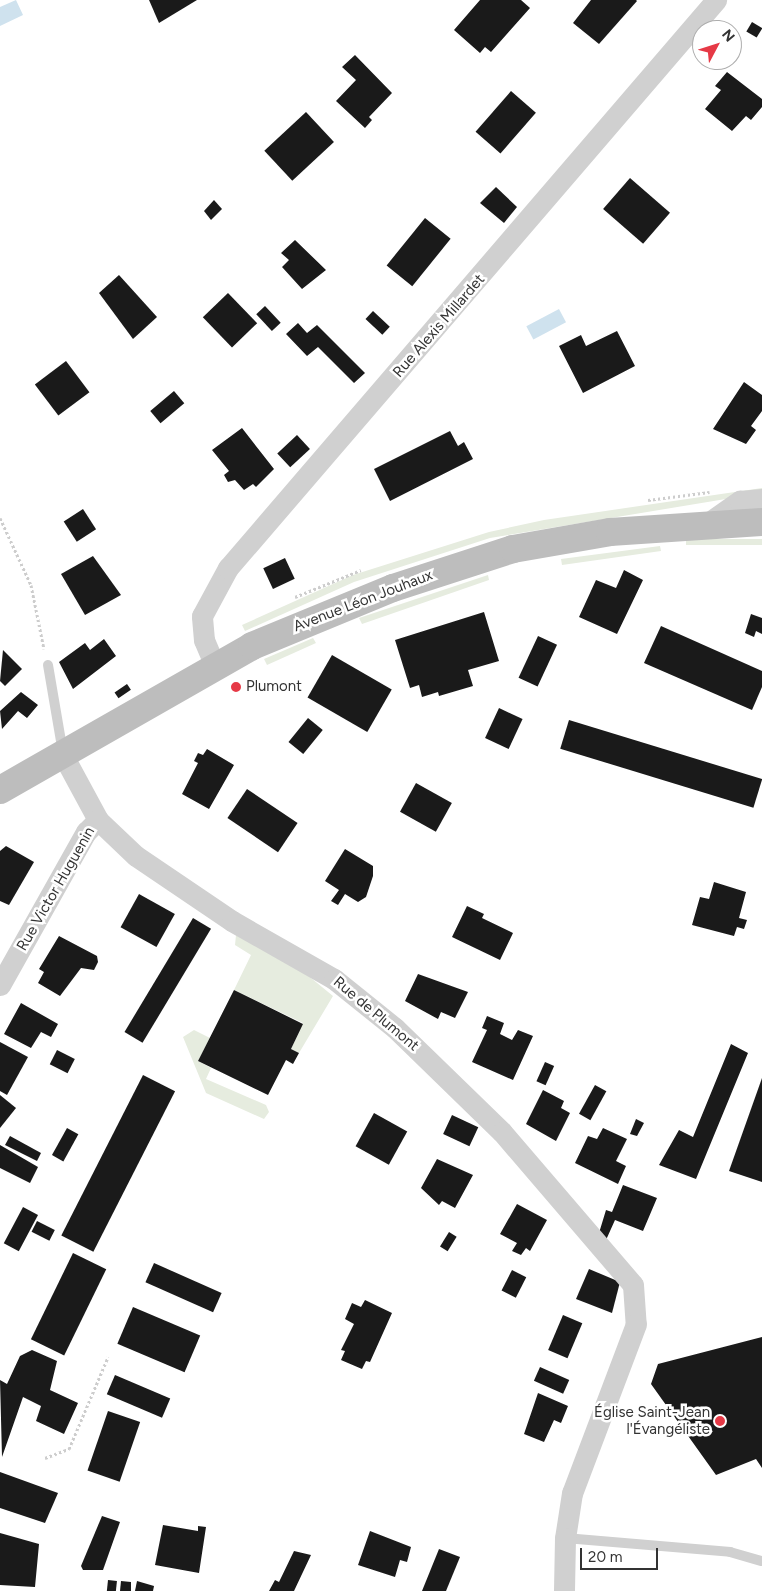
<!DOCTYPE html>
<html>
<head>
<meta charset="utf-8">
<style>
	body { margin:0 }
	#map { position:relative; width:762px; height:1591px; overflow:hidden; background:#fff; font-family:Figtree,sans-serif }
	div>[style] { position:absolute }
	.green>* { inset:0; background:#e6ecdf; transform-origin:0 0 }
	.water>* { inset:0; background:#cfe2ee; transform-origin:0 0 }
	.building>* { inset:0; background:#1a1a1a; transform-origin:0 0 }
	.path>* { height:3px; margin-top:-1.5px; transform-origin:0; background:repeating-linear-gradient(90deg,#cdcdcd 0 2.5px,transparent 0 5px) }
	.service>* { height:10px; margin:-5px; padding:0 5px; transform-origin:5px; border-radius:5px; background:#d0d0d0 }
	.minor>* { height:21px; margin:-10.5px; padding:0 10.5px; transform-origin:10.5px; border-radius:10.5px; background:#d0d0d0 }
	.secondary>* { height:28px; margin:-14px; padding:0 14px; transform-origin:14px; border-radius:14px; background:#bdbdbd }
	.dots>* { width:14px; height:14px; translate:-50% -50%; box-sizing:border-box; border:2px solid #fff; border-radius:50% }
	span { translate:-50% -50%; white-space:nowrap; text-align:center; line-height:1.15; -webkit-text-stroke:5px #fff; paint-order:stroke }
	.street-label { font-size:15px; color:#333 }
	.poi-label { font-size:15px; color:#333 }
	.left { translate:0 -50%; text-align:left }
	.right { translate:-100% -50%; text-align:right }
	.north { position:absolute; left:692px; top:20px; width:50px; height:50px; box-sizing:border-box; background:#fff; border:1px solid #adadad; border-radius:50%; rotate:50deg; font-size:14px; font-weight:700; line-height:20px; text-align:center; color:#333 }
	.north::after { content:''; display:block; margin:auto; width:18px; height:22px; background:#e63946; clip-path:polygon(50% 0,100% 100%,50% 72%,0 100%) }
	.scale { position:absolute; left:580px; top:1548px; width:78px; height:22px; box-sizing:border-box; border:2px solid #333; border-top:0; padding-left:6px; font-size:15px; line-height:18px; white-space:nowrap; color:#333; -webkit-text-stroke:4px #fff; paint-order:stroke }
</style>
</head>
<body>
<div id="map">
	<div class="green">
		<div style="clip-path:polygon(762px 488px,762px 493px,490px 538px,354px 582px,245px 631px,242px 625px,353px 575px,489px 532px,544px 520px)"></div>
		<div style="left:762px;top:539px;width:6px;height:76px;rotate:90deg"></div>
		<div style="clip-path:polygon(660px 546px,661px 551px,562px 565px,561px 559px)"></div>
		<div style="clip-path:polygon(488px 575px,489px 580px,362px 624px,359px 618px)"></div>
		<div style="clip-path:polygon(313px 638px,316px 643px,267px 665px,264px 659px)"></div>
		<div style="clip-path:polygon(236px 935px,289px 960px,333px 996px,299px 1053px,291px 1049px,303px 1023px,234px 990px,251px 955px,235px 945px)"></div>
		<div style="clip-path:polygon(194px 1030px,210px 1038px,198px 1061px,211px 1068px,206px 1079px,266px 1105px,269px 1112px,264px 1119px,206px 1093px,183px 1037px)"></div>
	</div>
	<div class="water">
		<div style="clip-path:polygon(16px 0,23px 15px,0 26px,0 7px)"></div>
		<div style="left:559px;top:309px;width:15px;height:37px;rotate:62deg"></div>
	</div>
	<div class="building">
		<div style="clip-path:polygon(149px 0,197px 0,159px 23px)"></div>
		<div style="clip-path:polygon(480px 0,521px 0,530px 8px,491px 52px,485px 47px,480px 53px,454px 30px)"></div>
		<div style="clip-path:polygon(591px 0,636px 0,637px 1px,599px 44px,573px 23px)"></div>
		<div style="left:752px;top:22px;width:12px;height:11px;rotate:31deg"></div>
		<div style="clip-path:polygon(355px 55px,392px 93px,369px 117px,372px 120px,365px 128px,336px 101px,356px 80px,342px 67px)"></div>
		<div style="clip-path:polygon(727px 72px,762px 99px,762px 107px,751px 120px,746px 116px,732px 131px,705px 109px,721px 90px,715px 86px)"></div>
		<div style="left:511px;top:91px;width:33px;height:54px;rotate:41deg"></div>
		<div style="left:306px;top:112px;width:41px;height:57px;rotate:47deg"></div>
		<div style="left:630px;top:178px;width:53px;height:41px;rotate:41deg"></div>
		<div style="clip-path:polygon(496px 187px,517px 207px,504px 223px,480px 203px)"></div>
		<div style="clip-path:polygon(214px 200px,222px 209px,211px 220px,204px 211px)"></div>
		<div style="left:425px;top:218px;width:33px;height:61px;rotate:39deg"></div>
		<div style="clip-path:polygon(295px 240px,326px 270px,302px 289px,282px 267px,289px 260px,281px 253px)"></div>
		<div style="clip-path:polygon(119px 275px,157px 317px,133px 339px,99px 293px)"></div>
		<div style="left:228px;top:293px;width:42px;height:35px;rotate:46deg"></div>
		<div style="left:265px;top:306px;width:23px;height:12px;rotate:47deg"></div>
		<div style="left:373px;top:311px;width:23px;height:11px;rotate:43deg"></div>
		<div style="clip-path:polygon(298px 323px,307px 333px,317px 325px,365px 373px,354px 383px,318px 347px,307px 356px,286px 334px)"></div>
		<div style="clip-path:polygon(617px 331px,635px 366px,583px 393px,559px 346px,581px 335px,586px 346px)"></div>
		<div style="left:66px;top:361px;width:39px;height:39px;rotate:53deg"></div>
		<div style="clip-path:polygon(744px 382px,762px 395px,762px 411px,751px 426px,756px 430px,746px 444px,713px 429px)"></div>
		<div style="left:174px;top:391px;width:16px;height:31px;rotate:50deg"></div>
		<div style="clip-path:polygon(242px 428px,274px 469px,256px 487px,253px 484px,244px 490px,235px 480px,228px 482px,224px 475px,229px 471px,212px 450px)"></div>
		<div style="clip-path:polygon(450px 431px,458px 446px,464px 442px,473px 459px,390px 501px,374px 469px)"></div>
		<div style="left:297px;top:435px;width:19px;height:27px;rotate:47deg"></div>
		<div style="left:83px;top:509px;width:24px;height:23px;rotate:57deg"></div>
		<div style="clip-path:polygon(93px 556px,121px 595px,85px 615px,61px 574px)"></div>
		<div style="left:285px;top:558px;width:23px;height:24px;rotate:65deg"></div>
		<div style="clip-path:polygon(624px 570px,643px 580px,617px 634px,579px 617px,596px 580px,616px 588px)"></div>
		<div style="clip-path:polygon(484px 612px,499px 661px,468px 670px,473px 686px,439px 696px,438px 692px,422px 697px,419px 685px,410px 688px,395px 640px)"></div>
		<div style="clip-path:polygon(751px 614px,762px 618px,762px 634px,756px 631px,754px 637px,745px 633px)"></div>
		<div style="clip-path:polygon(661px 626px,762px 671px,762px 687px,752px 710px,644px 663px)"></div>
		<div style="left:538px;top:636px;width:21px;height:46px;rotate:25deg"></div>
		<div style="clip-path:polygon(104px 639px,116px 656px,73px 689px,59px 662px,85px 643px,90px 650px)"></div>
		<div style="clip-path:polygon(3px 650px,22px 669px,5px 686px,0 681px)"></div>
		<div style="left:332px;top:655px;width:69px;height:49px;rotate:30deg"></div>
		<div style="left:127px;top:684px;width:7px;height:15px;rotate:56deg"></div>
		<div style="clip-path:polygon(21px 692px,38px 705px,27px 718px,18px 711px,2px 729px,0 711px)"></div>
		<div style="left:499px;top:708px;width:26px;height:33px;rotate:25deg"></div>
		<div style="left:308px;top:718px;width:19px;height:31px;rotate:39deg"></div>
		<div style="left:569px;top:720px;width:202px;height:30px;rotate:17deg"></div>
		<div style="clip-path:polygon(207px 749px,234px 765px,209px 809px,182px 794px,198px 763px,194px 761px,198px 753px,203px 755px)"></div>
		<div style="left:416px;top:783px;width:41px;height:33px;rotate:29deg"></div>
		<div style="left:247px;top:789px;width:61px;height:35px;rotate:34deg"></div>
		<div style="clip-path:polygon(6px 846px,34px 862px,9px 905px,0 901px,0 851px)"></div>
		<div style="clip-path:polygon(345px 849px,373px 866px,373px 876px,366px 897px,358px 902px,345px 894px,338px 905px,331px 901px,339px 890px,325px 881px)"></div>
		<div style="clip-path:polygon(714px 882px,746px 892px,739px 918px,747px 920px,744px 929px,737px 927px,734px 936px,692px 925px,700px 897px,709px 899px)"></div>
		<div style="left:139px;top:894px;width:41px;height:38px;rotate:29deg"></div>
		<div style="clip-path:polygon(467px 906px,484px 914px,482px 918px,513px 933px,500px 960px,452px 937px)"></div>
		<div style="left:193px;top:918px;width:21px;height:133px;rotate:31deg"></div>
		<div style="clip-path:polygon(59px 936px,97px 956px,98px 962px,94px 970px,81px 968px,60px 996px,38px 983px,44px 972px,39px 969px)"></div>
		<div style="clip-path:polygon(418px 974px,468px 992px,455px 1018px,441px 1012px,438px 1019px,405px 1001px)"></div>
		<div style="clip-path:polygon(234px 990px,303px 1024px,291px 1049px,299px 1053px,293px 1064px,286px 1060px,268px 1095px,198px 1061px)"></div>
		<div style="clip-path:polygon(21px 1003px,58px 1024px,51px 1037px,41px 1032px,31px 1048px,4px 1034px)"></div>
		<div style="clip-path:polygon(487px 1016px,504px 1023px,500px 1034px,512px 1040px,518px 1030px,533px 1036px,513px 1080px,472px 1062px,487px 1030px,482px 1028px)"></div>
		<div style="clip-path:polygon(0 1042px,28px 1057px,7px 1095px,0 1091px)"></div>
		<div style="clip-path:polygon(731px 1044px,748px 1053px,696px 1179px,659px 1165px,679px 1130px,693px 1137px)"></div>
		<div style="left:57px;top:1050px;width:20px;height:16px;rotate:27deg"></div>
		<div style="left:545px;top:1062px;width:10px;height:21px;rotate:24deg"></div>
		<div style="left:143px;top:1075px;width:36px;height:180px;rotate:27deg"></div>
		<div style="clip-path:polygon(762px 1078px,762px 1182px,729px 1171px)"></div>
		<div style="left:595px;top:1085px;width:13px;height:33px;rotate:29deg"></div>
		<div style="clip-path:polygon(543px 1090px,564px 1101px,561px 1108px,570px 1113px,556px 1141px,526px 1124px)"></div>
		<div style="clip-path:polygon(0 1095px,16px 1108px,0 1128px)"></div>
		<div style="left:374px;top:1113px;width:38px;height:38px;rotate:29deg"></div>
		<div style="left:452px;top:1115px;width:29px;height:21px;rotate:25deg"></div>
		<div style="clip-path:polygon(636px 1119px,644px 1123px,637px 1136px,630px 1134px)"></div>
		<div style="left:67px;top:1128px;width:13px;height:31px;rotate:29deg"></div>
		<div style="clip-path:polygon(603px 1128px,627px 1139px,616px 1161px,626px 1166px,618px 1184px,575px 1163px,588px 1136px,597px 1139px)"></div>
		<div style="clip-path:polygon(10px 1136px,41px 1153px,37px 1161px,5px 1145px)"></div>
		<div style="clip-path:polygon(0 1145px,38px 1167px,30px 1183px,0 1168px)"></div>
		<div style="clip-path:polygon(437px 1159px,473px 1175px,455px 1208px,442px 1201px,439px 1205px,421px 1188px)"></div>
		<div style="clip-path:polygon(623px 1185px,657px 1198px,643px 1231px,615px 1220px,606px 1240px,599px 1233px,606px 1210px,612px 1212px)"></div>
		<div style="clip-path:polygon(517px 1204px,547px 1220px,530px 1251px,526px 1248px,521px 1255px,512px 1251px,517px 1243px,500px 1234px)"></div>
		<div style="left:23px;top:1207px;width:17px;height:41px;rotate:28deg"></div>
		<div style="left:37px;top:1221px;width:20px;height:12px;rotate:27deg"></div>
		<div style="left:449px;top:1232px;width:9px;height:17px;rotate:32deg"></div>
		<div style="left:73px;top:1253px;width:37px;height:96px;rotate:26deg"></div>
		<div style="left:154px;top:1263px;width:74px;height:21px;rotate:24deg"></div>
		<div style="clip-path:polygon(589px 1269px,620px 1282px,612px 1313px,576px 1299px)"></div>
		<div style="left:512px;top:1270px;width:16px;height:23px;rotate:27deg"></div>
		<div style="clip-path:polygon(365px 1300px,392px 1313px,370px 1362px,366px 1361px,362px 1369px,341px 1360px,345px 1351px,341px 1350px,354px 1324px,345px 1319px,352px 1303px,361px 1307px)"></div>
		<div style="left:133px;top:1307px;width:73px;height:40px;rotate:23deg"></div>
		<div style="left:563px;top:1315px;width:21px;height:38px;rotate:23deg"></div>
		<div style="clip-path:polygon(762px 1337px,762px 1468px,756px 1459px,716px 1475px,651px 1384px,658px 1364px)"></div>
		<div style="clip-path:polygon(32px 1350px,57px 1361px,50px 1390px,78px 1403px,64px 1434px,36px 1421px,41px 1406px,23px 1397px,2px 1457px,0 1380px,7px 1384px,20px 1356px)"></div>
		<div style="left:540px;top:1367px;width:32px;height:15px;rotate:24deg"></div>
		<div style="left:115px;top:1375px;width:60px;height:21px;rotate:23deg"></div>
		<div style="clip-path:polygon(538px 1393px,568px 1406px,561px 1423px,554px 1420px,544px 1442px,524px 1434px)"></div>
		<div style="left:108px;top:1411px;width:34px;height:63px;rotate:19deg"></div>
		<div style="clip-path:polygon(0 1472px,58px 1493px,45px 1523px,0 1508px)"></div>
		<div style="clip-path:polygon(102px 1516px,120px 1522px,103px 1570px,83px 1570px,81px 1566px)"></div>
		<div style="clip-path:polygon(163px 1525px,198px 1531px,198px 1526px,206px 1527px,199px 1573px,155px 1565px)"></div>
		<div style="clip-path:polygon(370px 1531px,411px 1547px,407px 1562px,400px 1560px,395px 1577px,358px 1565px)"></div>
		<div style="clip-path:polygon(0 1533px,39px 1544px,35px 1587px,0 1585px)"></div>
		<div style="clip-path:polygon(439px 1549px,460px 1557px,446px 1591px,422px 1591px)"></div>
		<div style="clip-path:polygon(294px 1551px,311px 1555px,294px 1591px,269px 1591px,275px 1580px,279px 1582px)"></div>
		<div style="left:108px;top:1580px;width:9px;height:11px;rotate:6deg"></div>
		<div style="clip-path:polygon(121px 1581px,131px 1582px,131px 1591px,120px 1591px)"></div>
		<div style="clip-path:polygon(137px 1581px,154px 1586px,153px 1591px,135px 1591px)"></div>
	</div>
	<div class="path">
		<div style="left:648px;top:500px;width:62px;rotate:-7.5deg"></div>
		<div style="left:0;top:518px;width:74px;rotate:65.2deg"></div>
		<div style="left:31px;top:585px;width:65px;rotate:78.5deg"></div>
		<div style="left:295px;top:597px;width:71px;rotate:-22.2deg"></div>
		<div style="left:45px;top:1458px;width:26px;rotate:-21deg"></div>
		<div style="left:69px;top:1449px;width:100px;rotate:-67deg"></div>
	</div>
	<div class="service">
		<div style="left:48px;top:665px;width:89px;rotate:80.3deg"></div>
		<div style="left:565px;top:1538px;width:166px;rotate:4.8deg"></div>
		<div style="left:730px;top:1552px;width:33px;rotate:16deg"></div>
	</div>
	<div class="minor">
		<div style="left:708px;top:523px;width:39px;rotate:-35deg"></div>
		<div style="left:740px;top:501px;width:22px;rotate:-5deg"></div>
		<div style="left:215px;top:666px;width:28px;rotate:-113deg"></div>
		<div style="left:204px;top:640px;width:24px;rotate:-95deg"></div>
		<div style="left:202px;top:616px;width:55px;rotate:-61.6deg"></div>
		<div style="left:228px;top:568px;width:749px;rotate:-49.33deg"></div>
		<div style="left:64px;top:757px;width:72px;rotate:61.6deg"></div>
		<div style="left:98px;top:820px;width:52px;rotate:43.5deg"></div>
		<div style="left:136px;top:856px;width:116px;rotate:34.1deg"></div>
		<div style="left:232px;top:921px;width:117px;rotate:29.6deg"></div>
		<div style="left:334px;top:979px;width:78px;rotate:38.8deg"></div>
		<div style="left:395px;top:1028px;width:149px;rotate:44.2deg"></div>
		<div style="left:502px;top:1132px;width:201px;rotate:49.4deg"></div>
		<div style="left:633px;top:1285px;width:39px;rotate:86deg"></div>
		<div style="left:636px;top:1324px;width:181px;rotate:110.7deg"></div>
		<div style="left:572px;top:1493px;width:46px;rotate:98.8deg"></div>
		<div style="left:565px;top:1538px;width:53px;rotate:91.1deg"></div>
		<div style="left:0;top:985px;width:176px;rotate:-60.7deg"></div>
		<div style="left:86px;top:832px;width:17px;rotate:-45deg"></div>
	</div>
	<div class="secondary">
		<div style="left:0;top:790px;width:290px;rotate:-29.7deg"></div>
		<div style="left:252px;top:646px;width:152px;rotate:-22.4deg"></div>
		<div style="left:393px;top:588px;width:126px;rotate:-18deg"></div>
		<div style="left:513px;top:549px;width:98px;rotate:-9.9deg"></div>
		<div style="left:610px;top:532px;width:152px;rotate:-3.8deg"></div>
	</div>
	<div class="dots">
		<div style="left:236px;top:687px;background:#e63946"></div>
		<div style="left:720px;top:1421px;background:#e63946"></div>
	</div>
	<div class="street-label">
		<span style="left:439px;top:326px;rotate:-49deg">Rue Alexis Millardet</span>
		<span style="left:363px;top:601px;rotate:-21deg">Avenue Léon Jouhaux</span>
		<span style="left:56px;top:889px;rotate:-60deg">Rue Victor Huguenin</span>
		<span style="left:376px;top:1014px;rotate:40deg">Rue de Plumont</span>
	</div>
	<div class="poi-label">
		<span class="left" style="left:246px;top:687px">Plumont</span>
		<span class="right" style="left:710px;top:1421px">Église Saint-Jean<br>l'Évangéliste</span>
	</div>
	<div class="north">N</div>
	<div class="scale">20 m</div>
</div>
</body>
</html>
